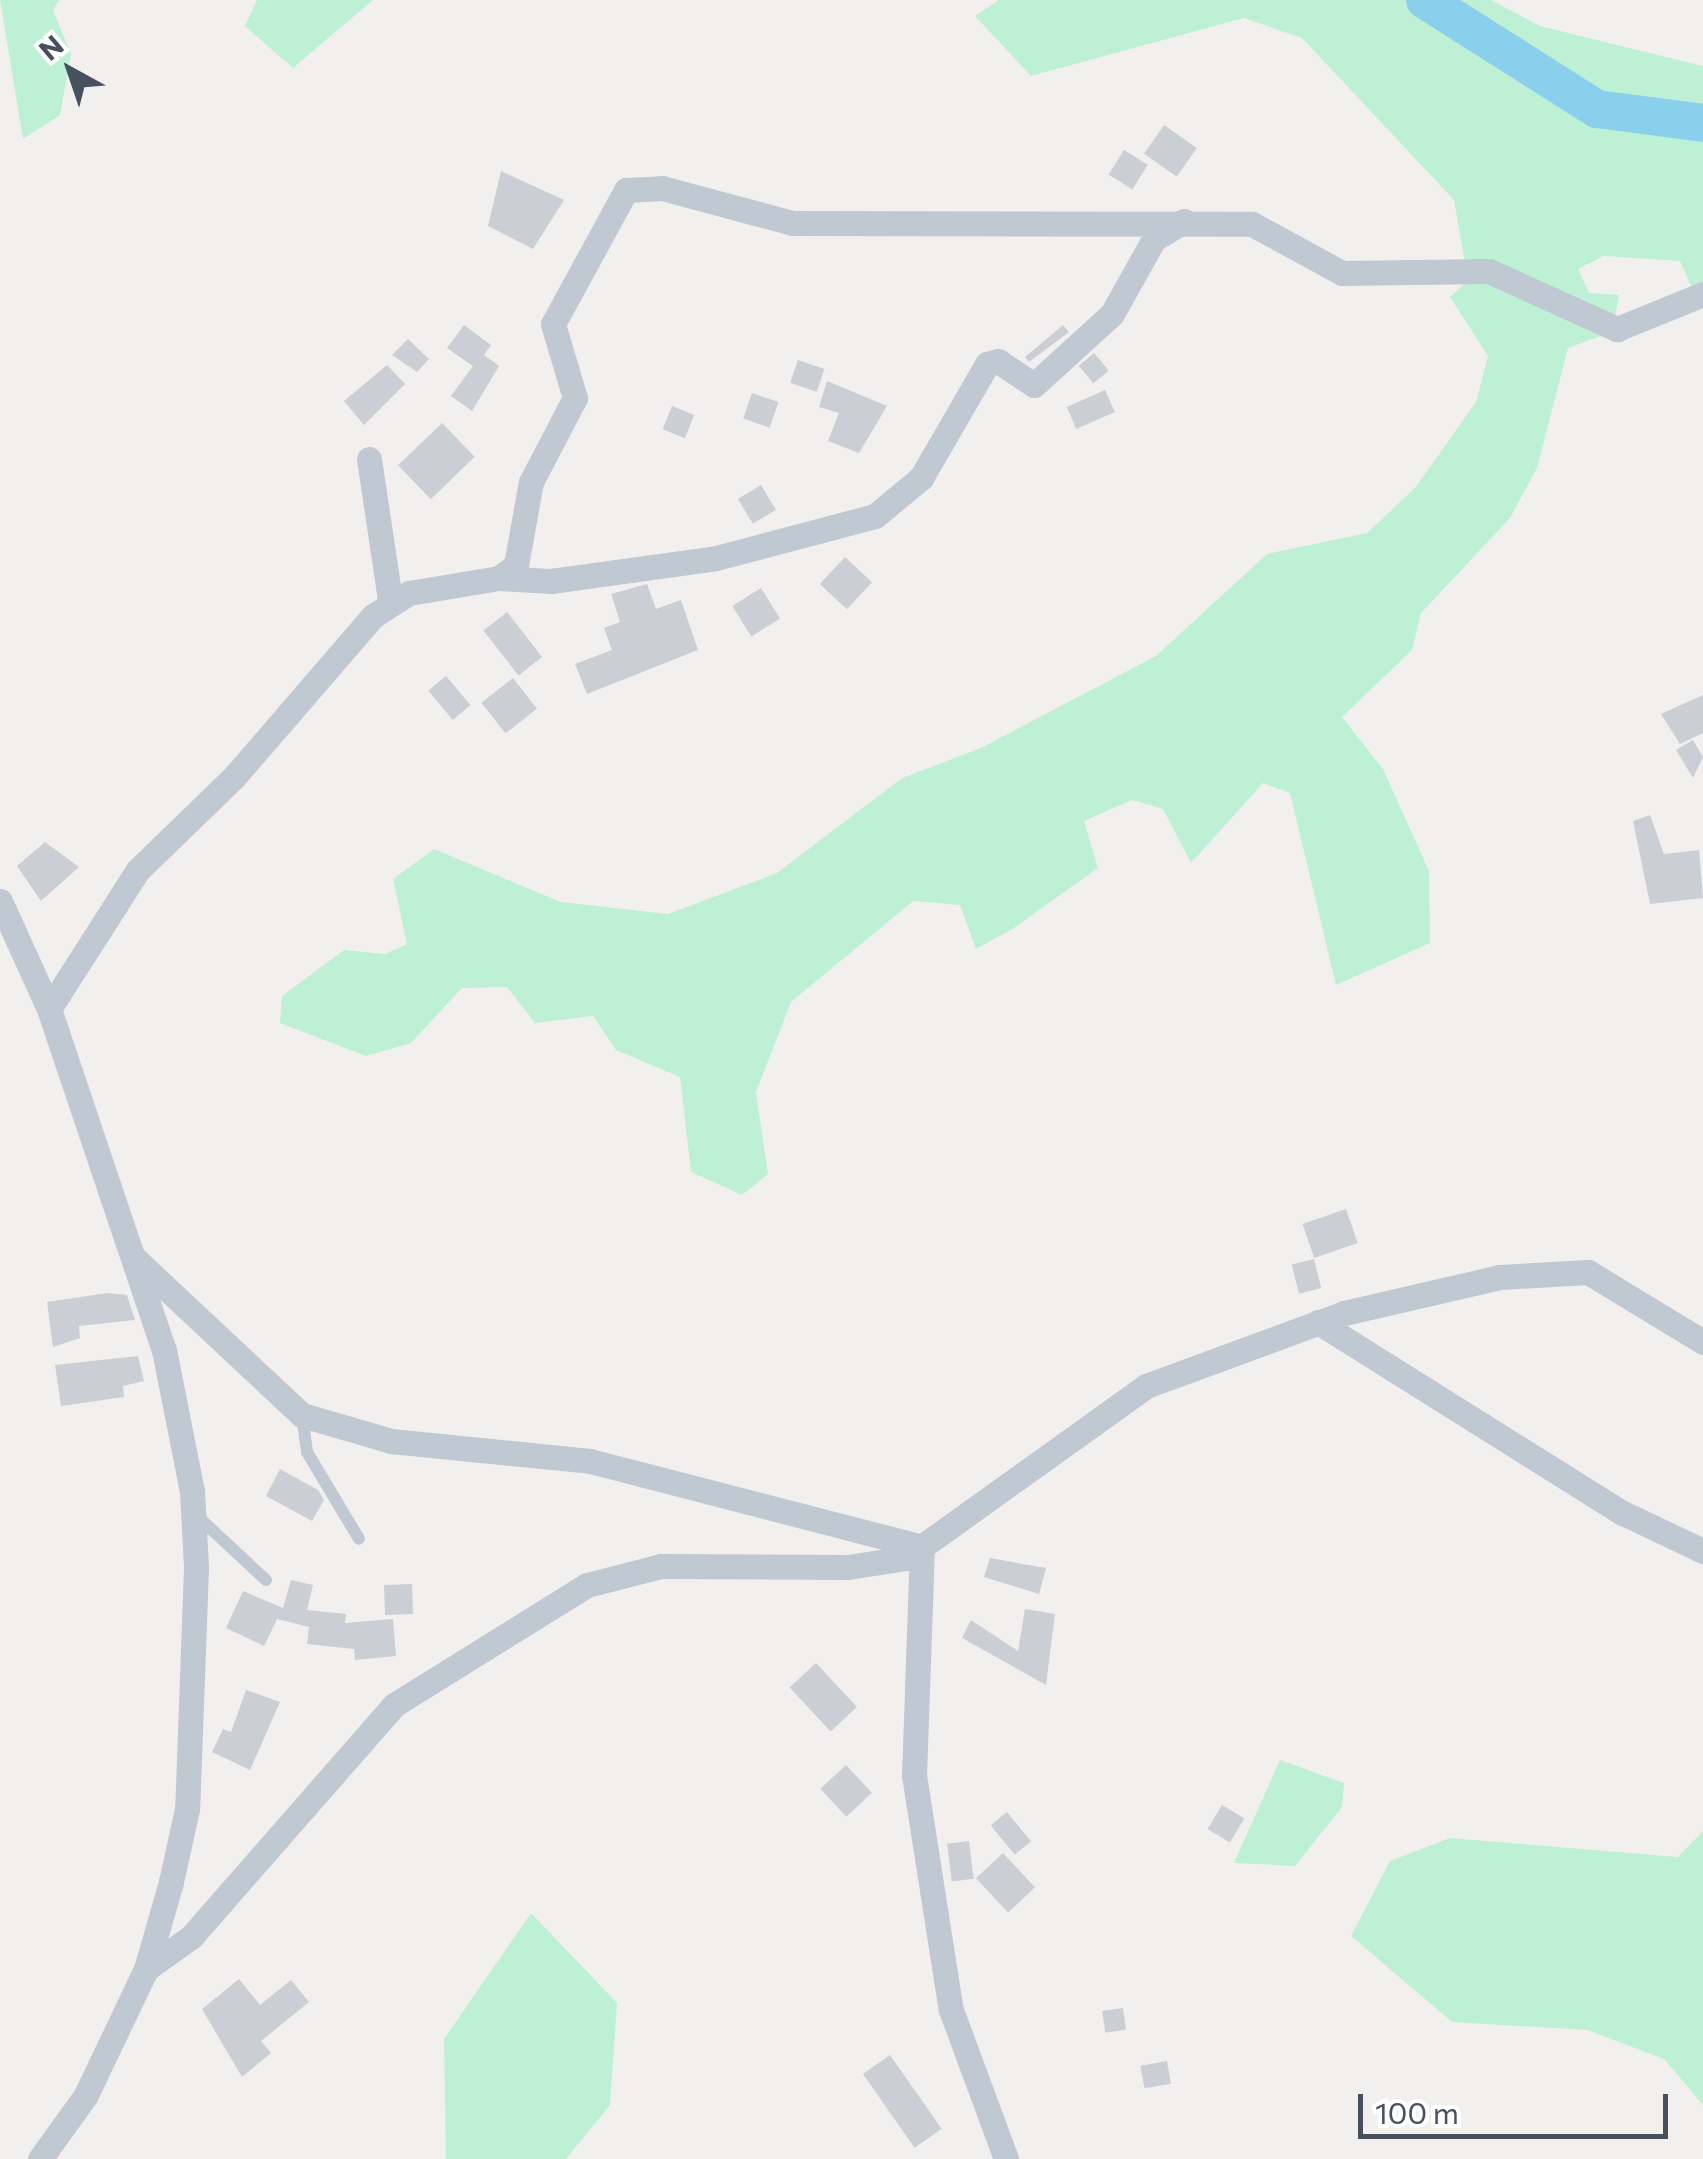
<!DOCTYPE html>
<html>
<head>
<meta charset="utf-8">
<style>
	body { margin:0 }
	#map { position:relative; width:1703px; height:2159px; overflow:hidden; background:#f2f0ef; font-family:Commissioner,sans-serif }
	div>[style] { position:absolute }
	.green>* { inset:0; background:#bef0d5 }
	.river>* { height:38px; margin:-19px; padding:0 19px; transform-origin:19px; border-radius:19px; background:#8ad0ed }
	.building>* { inset:0; background:#cbced5; transform-origin:0 0 }
	.lane>* { height:12px; margin:-6px; padding:0 6px; transform-origin:6px; border-radius:6px; background:#c0c8d1 }
	.street>* { height:25px; margin:-12.5px; padding:0 12.5px; transform-origin:12.5px; border-radius:12.5px; background:#c0c8d1 }
	span { translate:-50% -50%; white-space:nowrap; text-align:center; line-height:1.15; -webkit-text-stroke:8px #fff; paint-order:stroke }
	.north { position:absolute; left:20px; top:20px; width:100px; height:100px; -webkit-text-stroke:8px #fff; paint-order:stroke; rotate:320deg; font-size:28px; font-weight:700; line-height:40px; text-align:center; color:#47515d }
	.north::after { content:''; display:block; margin:auto; width:35px; height:45px; background:#47515d; clip-path:polygon(50% 0,100% 100%,50% 72%,0 100%) }
	.scale { position:absolute; left:1358px; top:2094px; width:310px; height:45px; box-sizing:border-box; border:5px solid #47515d; border-top:0; padding-left:12px; font-size:30px; line-height:35px; white-space:nowrap; color:#47515d; -webkit-text-stroke:8px #fff; paint-order:stroke }
</style>
</head>
<body>
<div id="map">
	<div class="green">
		<div style="clip-path:polygon(0 0,59px 0,53px 10px,71px 54px,60px 115px,23px 139px)"></div>
		<div style="clip-path:polygon(257px 0,373px 0,293px 68px,245px 26px)"></div>
		<div style="clip-path:polygon(999px 0,1491px 0,1540px 26px,1703px 66px,1703px 282px,1691px 286px,1680px 261px,1604px 256px,1578px 269px,1589px 293px,1619px 295px,1612px 332px,1568px 348px,1537px 468px,1510px 518px,1421px 613px,1412px 650px,1342px 717px,1383px 769px,1429px 871px,1430px 943px,1336px 985px,1290px 793px,1263px 783px,1191px 863px,1163px 809px,1132px 800px,1084px 821px,1098px 868px,1014px 928px,976px 949px,960px 905px,913px 901px,791px 1002px,756px 1092px,768px 1174px,742px 1195px,691px 1172px,680px 1077px,616px 1050px,593px 1016px,535px 1023px,507px 987px,462px 988px,411px 1043px,366px 1056px,280px 1023px,282px 996px,344px 950px,385px 954px,407px 944px,393px 879px,434px 849px,561px 902px,668px 914px,777px 873px,902px 778px,981px 748px,1156px 656px,1267px 554px,1367px 533px,1415px 488px,1476px 402px,1488px 356px,1450px 297px,1468px 281px,1454px 200px,1302px 38px,1244px 18px,1031px 76px,975px 16px)"></div>
		<div style="clip-path:polygon(1280px 1760px,1344px 1783px,1342px 1807px,1295px 1866px,1234px 1863px)"></div>
		<div style="clip-path:polygon(1703px 1831px,1703px 2105px,1664px 2059px,1587px 2030px,1452px 2022px,1351px 1936px,1390px 1861px,1450px 1838px,1678px 1857px)"></div>
		<div style="clip-path:polygon(531px 1913px,617px 2003px,610px 2105px,566px 2159px,446px 2159px,444px 2039px)"></div>
	</div>
	<div class="river">
		<div style="left:1425px;top:0;width:204px;rotate:32.4deg"></div>
		<div style="left:1597px;top:109px;width:107px;rotate:7.5deg"></div>
	</div>
	<div class="building">
		<div style="left:1164px;top:125px;width:40px;height:35px;rotate:35deg"></div>
		<div style="left:1124px;top:150px;width:28px;height:29px;rotate:32deg"></div>
		<div style="clip-path:polygon(501px 171px,564px 200px,533px 249px,488px 226px)"></div>
		<div style="clip-path:polygon(464px 325px,491px 345px,484px 355px,499px 366px,472px 411px,451px 396px,473px 366px,447px 348px)"></div>
		<div style="clip-path:polygon(1063px 325px,1069px 332px,1029px 362px,1025px 357px)"></div>
		<div style="clip-path:polygon(408px 339px,429px 359px,417px 372px,392px 355px)"></div>
		<div style="left:1094px;top:353px;width:23px;height:20px;rotate:50deg"></div>
		<div style="left:798px;top:360px;width:28px;height:24px;rotate:19deg"></div>
		<div style="clip-path:polygon(387px 365px,405px 384px,364px 425px,344px 401px)"></div>
		<div style="clip-path:polygon(827px 381px,887px 406px,859px 453px,828px 441px,839px 413px,819px 407px)"></div>
		<div style="left:1105px;top:390px;width:24px;height:42px;rotate:66deg"></div>
		<div style="left:752px;top:393px;width:28px;height:27px;rotate:19deg"></div>
		<div style="left:672px;top:406px;width:24px;height:25px;rotate:22deg"></div>
		<div style="left:442px;top:423px;width:47px;height:61px;rotate:46deg"></div>
		<div style="left:761px;top:485px;width:29px;height:27px;rotate:59deg"></div>
		<div style="left:845px;top:557px;width:37px;height:37px;rotate:43deg"></div>
		<div style="clip-path:polygon(647px 584px,656px 609px,681px 600px,698px 650px,587px 694px,575px 664px,612px 650px,604px 628px,620px 622px,611px 594px)"></div>
		<div style="left:761px;top:588px;width:36px;height:34px;rotate:58deg"></div>
		<div style="left:507px;top:612px;width:57px;height:30px;rotate:52deg"></div>
		<div style="left:446px;top:676px;width:38px;height:23px;rotate:50deg"></div>
		<div style="left:513px;top:678px;width:39px;height:40px;rotate:52deg"></div>
		<div style="clip-path:polygon(1703px 695px,1703px 733px,1680px 744px,1661px 714px)"></div>
		<div style="clip-path:polygon(1693px 740px,1703px 757px,1693px 778px,1676px 750px)"></div>
		<div style="clip-path:polygon(1650px 815px,1664px 854px,1699px 850px,1703px 898px,1650px 904px,1633px 821px)"></div>
		<div style="clip-path:polygon(45px 842px,79px 867px,41px 901px,17px 866px)"></div>
		<div style="left:1346px;top:1209px;width:36px;height:46px;rotate:71deg"></div>
		<div style="left:1314px;top:1259px;width:30px;height:23px;rotate:76deg"></div>
		<div style="clip-path:polygon(108px 1293px,127px 1295px,135px 1320px,79px 1326px,80px 1338px,53px 1347px,47px 1302px)"></div>
		<div style="clip-path:polygon(138px 1356px,144px 1381px,123px 1386px,124px 1397px,61px 1406px,55px 1365px)"></div>
		<div style="clip-path:polygon(280px 1469px,318px 1490px,324px 1500px,312px 1521px,266px 1496px)"></div>
		<div style="clip-path:polygon(990px 1558px,1046px 1568px,1039px 1594px,984px 1577px)"></div>
		<div style="clip-path:polygon(291px 1580px,313px 1585px,307px 1610px,346px 1614px,345px 1623px,393px 1619px,396px 1656px,355px 1660px,354px 1649px,307px 1644px,309px 1627px,277px 1619px,264px 1646px,226px 1628px,243px 1591px,283px 1608px)"></div>
		<div style="left:412px;top:1584px;width:30px;height:28px;rotate:88deg"></div>
		<div style="clip-path:polygon(1025px 1609px,1055px 1614px,1046px 1685px,962px 1638px,971px 1620px,1018px 1651px)"></div>
		<div style="left:816px;top:1663px;width:60px;height:36px;rotate:47deg"></div>
		<div style="clip-path:polygon(246px 1690px,280px 1702px,250px 1770px,212px 1752px,223px 1729px,231px 1732px)"></div>
		<div style="left:846px;top:1765px;width:38px;height:35px;rotate:47deg"></div>
		<div style="left:1222px;top:1805px;width:26px;height:28px;rotate:31deg"></div>
		<div style="left:1007px;top:1812px;width:38px;height:21px;rotate:51deg"></div>
		<div style="left:969px;top:1841px;width:38px;height:22px;rotate:83deg"></div>
		<div style="left:1003px;top:1853px;width:47px;height:37px;rotate:47deg"></div>
		<div style="clip-path:polygon(239px 1979px,260px 2005px,291px 1980px,309px 2002px,261px 2041px,271px 2053px,242px 2077px,202px 2009px)"></div>
		<div style="left:1123px;top:2008px;width:22px;height:21px;rotate:82deg"></div>
		<div style="left:890px;top:2055px;width:90px;height:33px;rotate:55deg"></div>
		<div style="left:1167px;top:2061px;width:23px;height:27px;rotate:80deg"></div>
	</div>
	<div class="lane">
		<div style="left:302px;top:1416px;width:36px;rotate:82deg"></div>
		<div style="left:307px;top:1452px;width:101px;rotate:59.1deg"></div>
		<div style="left:195px;top:1514px;width:97px;rotate:42.9deg"></div>
	</div>
	<div class="street">
		<div style="left:369px;top:459px;width:143px;rotate:81.5deg"></div>
		<div style="left:499px;top:578px;width:52px;rotate:3.3deg"></div>
		<div style="left:551px;top:581px;width:167px;rotate:-7.9deg"></div>
		<div style="left:716px;top:558px;width:164px;rotate:-14.8deg"></div>
		<div style="left:875px;top:516px;width:60px;rotate:-39.6deg"></div>
		<div style="left:921px;top:478px;width:132px;rotate:-59.9deg"></div>
		<div style="left:987px;top:364px;width:11px;rotate:-15deg"></div>
		<div style="left:998px;top:361px;width:43px;rotate:33.7deg"></div>
		<div style="left:1034px;top:385px;width:105px;rotate:-42.3deg"></div>
		<div style="left:1112px;top:314px;width:86px;rotate:-60.8deg"></div>
		<div style="left:1154px;top:239px;width:35px;rotate:-31deg"></div>
		<div style="left:0;top:901px;width:119px;rotate:65.6deg"></div>
		<div style="left:49px;top:1009px;width:360px;rotate:71.4deg"></div>
		<div style="left:164px;top:1350px;width:144px;rotate:78.8deg"></div>
		<div style="left:192px;top:1491px;width:77px;rotate:87deg"></div>
		<div style="left:196px;top:1568px;width:241px;rotate:92.1deg"></div>
		<div style="left:187px;top:1809px;width:75px;rotate:102.4deg"></div>
		<div style="left:171px;top:1882px;width:91px;rotate:106deg"></div>
		<div style="left:146px;top:1969px;width:140px;rotate:115.5deg"></div>
		<div style="left:86px;top:2095px;width:79px;rotate:125.7deg"></div>
		<div style="left:49px;top:1009px;width:165px;rotate:-57.4deg"></div>
		<div style="left:138px;top:870px;width:134px;rotate:-44.1deg"></div>
		<div style="left:234px;top:777px;width:213px;rotate:-49.2deg"></div>
		<div style="left:373px;top:616px;width:43px;rotate:-32.6deg"></div>
		<div style="left:409px;top:593px;width:91px;rotate:-9.5deg"></div>
		<div style="left:499px;top:578px;width:21px;rotate:-37deg"></div>
		<div style="left:516px;top:565px;width:84px;rotate:-79.8deg"></div>
		<div style="left:531px;top:482px;width:95px;rotate:-62.4deg"></div>
		<div style="left:575px;top:398px;width:77px;rotate:-106.6deg"></div>
		<div style="left:553px;top:324px;width:153px;rotate:-61.4deg"></div>
		<div style="left:626px;top:190px;width:36px;rotate:-3deg"></div>
		<div style="left:662px;top:188px;width:136px;rotate:15deg"></div>
		<div style="left:793px;top:223px;width:459px;rotate:0.1deg"></div>
		<div style="left:1252px;top:224px;width:102px;rotate:28.6deg"></div>
		<div style="left:1342px;top:273px;width:147px;rotate:-0.8deg"></div>
		<div style="left:1489px;top:271px;width:141px;rotate:24.4deg"></div>
		<div style="left:1617px;top:329px;width:93px;rotate:-22.1deg"></div>
		<div style="left:134px;top:1258px;width:230px;rotate:43.1deg"></div>
		<div style="left:302px;top:1415px;width:93px;rotate:16.3deg"></div>
		<div style="left:391px;top:1441px;width:200px;rotate:5.7deg"></div>
		<div style="left:590px;top:1461px;width:343px;rotate:14.5deg"></div>
		<div style="left:922px;top:1547px;width:228px;rotate:92deg"></div>
		<div style="left:914px;top:1775px;width:238px;rotate:81.1deg"></div>
		<div style="left:951px;top:2010px;width:159px;rotate:69.7deg"></div>
		<div style="left:1318px;top:1322px;width:360px;rotate:32.1deg"></div>
		<div style="left:1623px;top:1513px;width:89px;rotate:25.4deg"></div>
		<div style="left:146px;top:1969px;width:55px;rotate:-35.4deg"></div>
		<div style="left:191px;top:1937px;width:308px;rotate:-48.8deg"></div>
		<div style="left:394px;top:1705px;width:227px;rotate:-31.9deg"></div>
		<div style="left:587px;top:1585px;width:76px;rotate:-14.4deg"></div>
		<div style="left:661px;top:1566px;width:187px;rotate:0.3deg"></div>
		<div style="left:848px;top:1567px;width:59px;rotate:-8.8deg"></div>
		<div style="left:906px;top:1558px;width:295px;rotate:-35.6deg"></div>
		<div style="left:1146px;top:1386px;width:211px;rotate:-20.2deg"></div>
		<div style="left:1344px;top:1313px;width:160px;rotate:-13deg"></div>
		<div style="left:1500px;top:1277px;width:88px;rotate:-3.3deg"></div>
		<div style="left:1588px;top:1272px;width:135px;rotate:31.3deg"></div>
	</div>
	<div class="north">N</div>
	<div class="scale">100 m</div>
</div>
</body>
</html>
